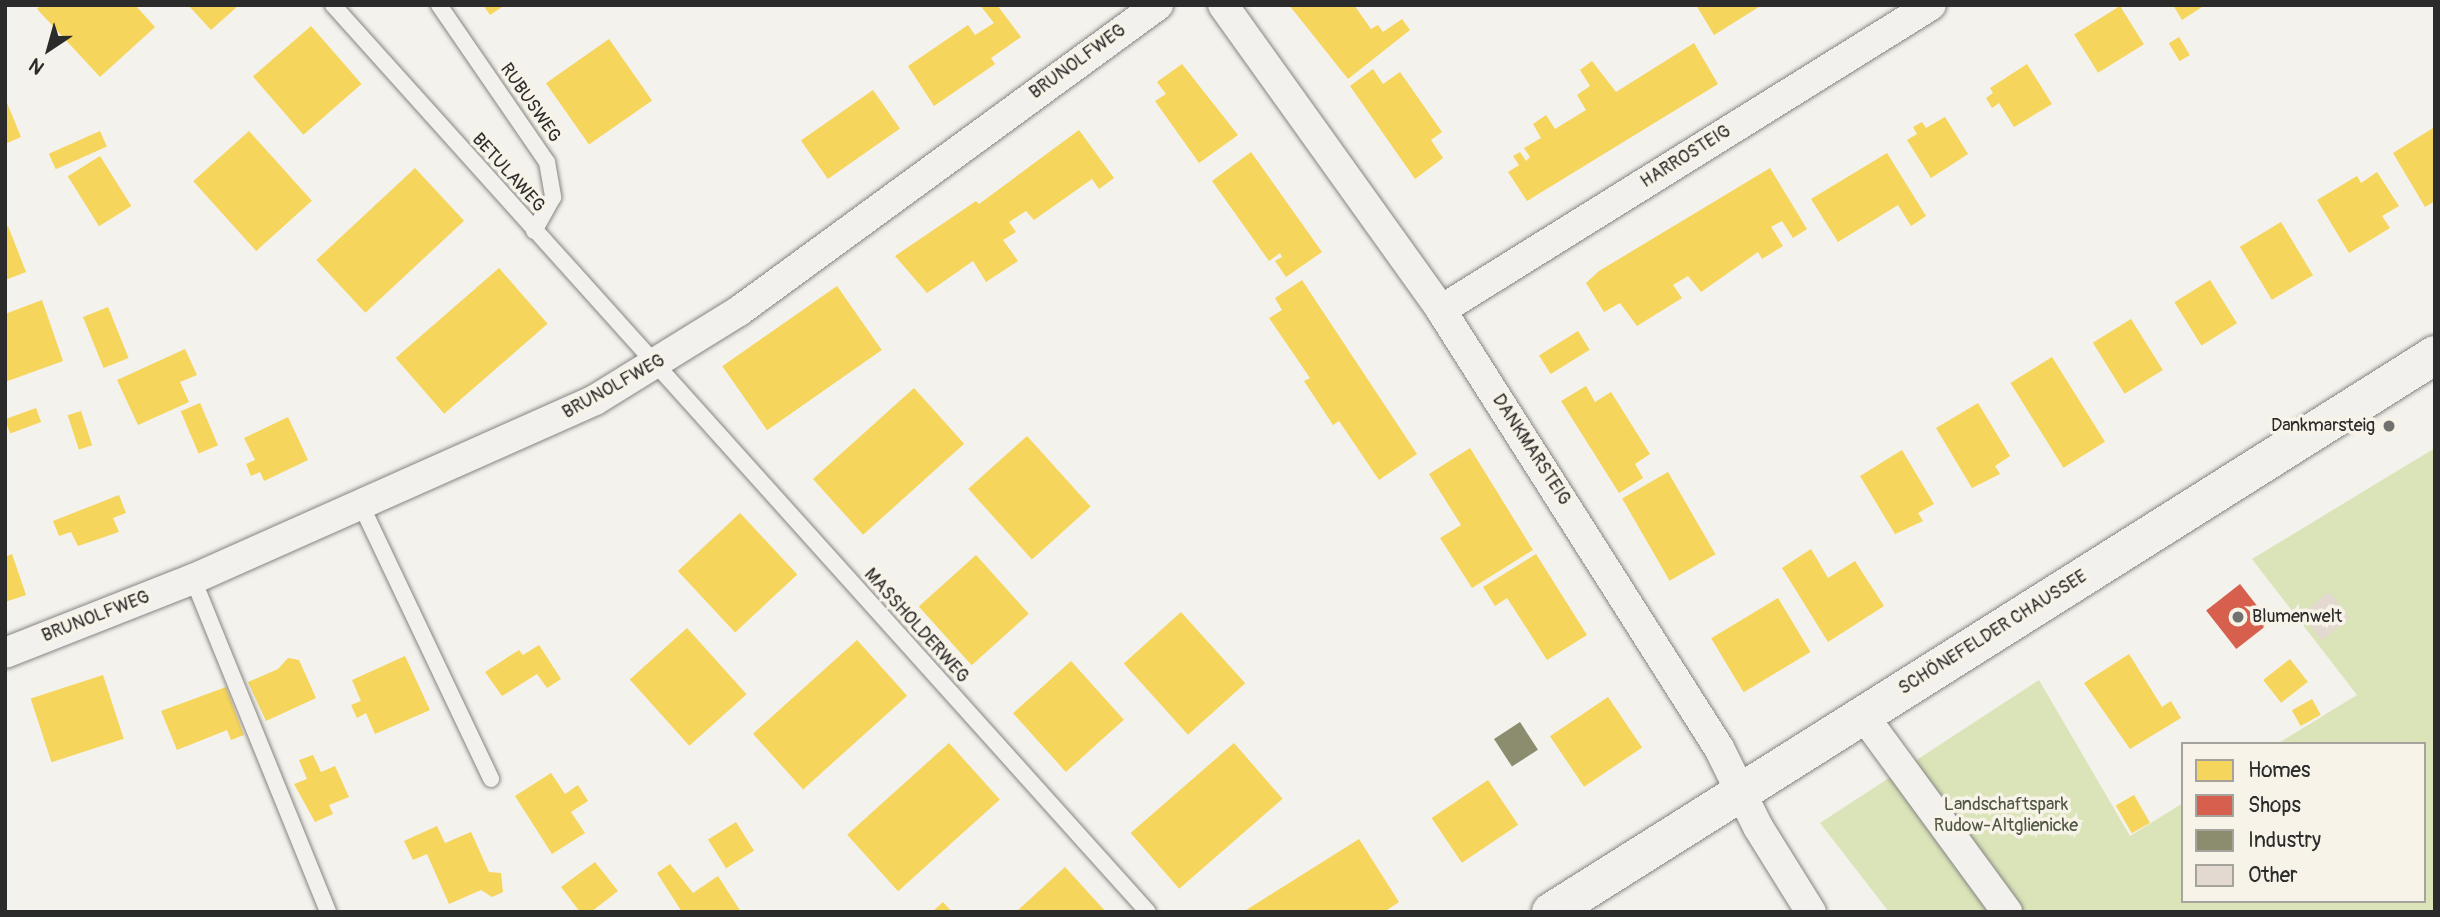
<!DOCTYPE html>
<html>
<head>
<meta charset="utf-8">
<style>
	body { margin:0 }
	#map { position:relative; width:2440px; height:917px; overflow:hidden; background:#f4f2ec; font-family:Pangolin,sans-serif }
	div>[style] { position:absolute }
	.green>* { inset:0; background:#dae4b8 }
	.homes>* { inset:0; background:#f6d55c; transform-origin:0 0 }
	.shops>* { inset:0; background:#d6604d; transform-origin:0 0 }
	.industry>* { inset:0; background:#8c8c6e; transform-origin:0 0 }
	.building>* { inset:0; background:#e3d9d0; transform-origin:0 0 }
	.roads { filter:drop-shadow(0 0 2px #858582) drop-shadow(0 0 2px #858582) }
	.lane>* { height:16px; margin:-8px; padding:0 8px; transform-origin:8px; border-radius:8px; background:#f2f1ed }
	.street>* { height:30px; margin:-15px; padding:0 15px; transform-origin:15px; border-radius:15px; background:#f2f1ed }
	.secondary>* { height:38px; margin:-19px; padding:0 19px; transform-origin:19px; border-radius:19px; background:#f2f1ed }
	.dots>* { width:19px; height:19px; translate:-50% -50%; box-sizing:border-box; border:4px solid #f7f3e8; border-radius:50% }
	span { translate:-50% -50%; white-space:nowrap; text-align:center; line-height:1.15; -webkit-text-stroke:7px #f7f3e8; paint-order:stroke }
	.street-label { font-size:18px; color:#2b2b2b }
	.poi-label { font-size:18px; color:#2b2b2b }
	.right { translate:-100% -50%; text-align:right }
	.left { translate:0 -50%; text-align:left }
	.park-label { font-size:18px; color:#525644 }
	.frame { position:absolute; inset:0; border:7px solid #2b2b2b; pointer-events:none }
	.legend { position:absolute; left:2181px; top:742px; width:245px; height:161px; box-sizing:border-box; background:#f7f3e8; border:2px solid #a5a39c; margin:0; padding:9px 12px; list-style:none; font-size:21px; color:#2b2b2b }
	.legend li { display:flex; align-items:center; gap:14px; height:35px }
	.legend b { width:35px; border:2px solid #a5a39c }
	.north { position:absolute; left:14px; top:14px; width:70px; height:70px; -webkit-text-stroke:5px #f7f3e8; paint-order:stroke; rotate:216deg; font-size:19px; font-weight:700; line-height:28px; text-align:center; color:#2b2b2b }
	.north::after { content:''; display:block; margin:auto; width:24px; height:32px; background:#2b2b2b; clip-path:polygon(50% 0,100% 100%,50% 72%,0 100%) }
</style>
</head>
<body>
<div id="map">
	<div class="green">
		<div style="clip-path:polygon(2435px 448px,2435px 912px,1889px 912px,1820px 823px,2039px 680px,2130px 836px,2183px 803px,2183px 901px,2424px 901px,2424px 744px,2277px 744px,2357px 695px,2252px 559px)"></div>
	</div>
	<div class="homes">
		<div style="clip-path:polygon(41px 5px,135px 5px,155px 27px,100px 77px,37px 9px)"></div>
		<div style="clip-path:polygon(188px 5px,239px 5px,211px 30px)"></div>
		<div style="clip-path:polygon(483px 5px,505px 5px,490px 15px)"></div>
		<div style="clip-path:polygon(980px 5px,997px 5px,1021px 37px,991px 58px,995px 64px,934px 106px,908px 66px,968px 25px,975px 35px,994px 23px)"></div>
		<div style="clip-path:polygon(1289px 5px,1354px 5px,1371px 29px,1378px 25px,1383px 32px,1402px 19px,1410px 30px,1348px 79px)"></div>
		<div style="clip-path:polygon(1696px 5px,1762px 5px,1714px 35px)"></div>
		<div style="clip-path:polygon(2173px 5px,2205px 5px,2182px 20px)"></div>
		<div style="left:2120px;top:6px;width:45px;height:54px;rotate:58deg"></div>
		<div style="left:311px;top:26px;width:77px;height:77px;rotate:49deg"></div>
		<div style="left:2179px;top:37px;width:21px;height:12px;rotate:59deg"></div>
		<div style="left:609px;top:39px;width:75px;height:77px;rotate:55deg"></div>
		<div style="clip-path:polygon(1694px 43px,1718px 84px,1527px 201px,1508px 172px,1519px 165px,1513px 156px,1520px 152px,1526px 161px,1530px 157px,1524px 148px,1541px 138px,1533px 124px,1546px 115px,1555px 129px,1586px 110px,1577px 95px,1590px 86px,1580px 70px,1592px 61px,1616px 92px)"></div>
		<div style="clip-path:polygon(1182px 64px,1238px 135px,1199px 163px,1155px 101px,1166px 94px,1157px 82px)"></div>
		<div style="clip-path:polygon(2027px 64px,2052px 104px,2014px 127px,1999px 103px,1992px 108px,1986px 98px,1993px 93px,1990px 88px)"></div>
		<div style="clip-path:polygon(1373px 69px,1383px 84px,1400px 72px,1442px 132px,1431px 140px,1443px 158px,1415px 179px,1350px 86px)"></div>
		<div style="left:873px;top:90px;width:47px;height:88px;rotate:55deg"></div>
		<div style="clip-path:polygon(5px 98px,21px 137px,5px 144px)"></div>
		<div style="clip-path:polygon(1945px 117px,1968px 154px,1931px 178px,1907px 140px,1917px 134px,1913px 127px,1922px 122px,1926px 128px)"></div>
		<div style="clip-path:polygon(2433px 128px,2435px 201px,2425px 207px,2393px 153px)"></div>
		<div style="clip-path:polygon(1079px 130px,1114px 178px,1099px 189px,1092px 179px,1034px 220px,1026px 211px,1009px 222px,1016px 232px,1003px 240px,1018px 261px,986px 282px,973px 261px,927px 293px,895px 256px,976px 201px,979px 204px)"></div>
		<div style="left:100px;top:131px;width:17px;height:56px;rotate:66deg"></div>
		<div style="left:249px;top:131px;width:94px;height:75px;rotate:48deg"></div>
		<div style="clip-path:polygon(1251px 152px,1322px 252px,1286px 277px,1275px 261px,1282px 257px,1280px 253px,1269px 261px,1212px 181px)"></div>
		<div style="clip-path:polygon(1887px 153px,1926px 216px,1911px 226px,1898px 205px,1838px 242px,1811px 199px)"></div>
		<div style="left:100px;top:156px;width:59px;height:38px;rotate:58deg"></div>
		<div style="left:415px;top:168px;width:72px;height:135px;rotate:47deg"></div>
		<div style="clip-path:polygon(1770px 168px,1807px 229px,1793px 238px,1782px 221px,1771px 227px,1783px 246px,1762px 259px,1758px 252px,1701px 292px,1688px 276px,1673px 285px,1682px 298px,1637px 326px,1620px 303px,1604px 312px,1586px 283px,1599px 271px)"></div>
		<div style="clip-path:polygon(2377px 172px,2399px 206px,2382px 216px,2390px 228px,2349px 253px,2317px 200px,2357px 176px,2361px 183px)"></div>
		<div style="left:2281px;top:222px;width:62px;height:48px;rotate:59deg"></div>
		<div style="clip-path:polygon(8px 226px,26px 272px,5px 280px,5px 228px)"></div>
		<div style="left:499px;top:268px;width:74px;height:137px;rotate:49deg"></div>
		<div style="clip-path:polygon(1302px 280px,1417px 454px,1379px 480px,1339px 421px,1333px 425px,1304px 381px,1310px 378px,1269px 318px,1282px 310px,1275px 298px)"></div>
		<div style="left:2210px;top:280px;width:51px;height:42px;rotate:58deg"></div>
		<div style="left:837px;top:286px;width:78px;height:140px;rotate:55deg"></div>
		<div style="clip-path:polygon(42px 300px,63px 361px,5px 382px,5px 314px)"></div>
		<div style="left:108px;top:307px;width:55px;height:27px;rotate:68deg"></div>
		<div style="left:2131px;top:319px;width:60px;height:45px;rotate:58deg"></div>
		<div style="left:1578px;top:331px;width:22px;height:46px;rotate:58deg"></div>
		<div style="clip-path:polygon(185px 349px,197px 375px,180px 382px,189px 402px,138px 425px,117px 380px)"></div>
		<div style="left:2052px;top:357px;width:100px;height:49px;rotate:58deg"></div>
		<div style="clip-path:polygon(1586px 386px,1595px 402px,1611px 392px,1650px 454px,1635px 464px,1643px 478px,1619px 493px,1561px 401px)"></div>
		<div style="left:914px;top:388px;width:75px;height:136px;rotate:48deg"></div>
		<div style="left:200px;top:403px;width:46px;height:21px;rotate:67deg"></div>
		<div style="clip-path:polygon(1978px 403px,2010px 456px,1995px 466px,2000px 474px,1972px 488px,1936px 428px)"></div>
		<div style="left:36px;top:408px;width:15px;height:33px;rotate:70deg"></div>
		<div style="left:81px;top:411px;width:36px;height:14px;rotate:72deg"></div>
		<div style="clip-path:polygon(288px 417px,308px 460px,264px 481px,260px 472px,251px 476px,246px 464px,255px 460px,244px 438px)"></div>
		<div style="left:1027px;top:436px;width:95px;height:79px;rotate:48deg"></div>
		<div style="clip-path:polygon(1470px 448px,1533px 550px,1472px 588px,1440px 538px,1461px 525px,1429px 474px)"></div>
		<div style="clip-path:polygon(1902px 450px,1934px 504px,1918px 513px,1923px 521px,1895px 534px,1860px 476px)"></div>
		<div style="left:1668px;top:472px;width:95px;height:53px;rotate:60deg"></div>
		<div style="clip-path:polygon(119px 495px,126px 513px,113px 518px,119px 532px,78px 546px,71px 532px,59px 536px,53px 521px)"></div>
		<div style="left:740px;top:513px;width:84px;height:85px;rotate:47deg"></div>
		<div style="clip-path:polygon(1811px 549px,1828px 578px,1855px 561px,1884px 606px,1828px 642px,1782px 568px)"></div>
		<div style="clip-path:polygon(12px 554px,26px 595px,5px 602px,5px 557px)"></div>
		<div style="clip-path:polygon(1536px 554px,1587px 635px,1547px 660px,1507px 598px,1495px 606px,1483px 587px)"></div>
		<div style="left:976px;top:555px;width:79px;height:77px;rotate:48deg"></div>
		<div style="left:1778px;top:598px;width:63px;height:78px;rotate:59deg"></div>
		<div style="left:1181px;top:612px;width:96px;height:77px;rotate:48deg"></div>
		<div style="left:687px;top:628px;width:89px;height:77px;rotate:48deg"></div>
		<div style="left:857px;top:640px;width:75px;height:140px;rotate:48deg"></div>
		<div style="clip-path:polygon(539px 645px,561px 679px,547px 688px,537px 674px,502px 696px,485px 672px,519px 650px,523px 655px)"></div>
		<div style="clip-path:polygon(2129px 654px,2162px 707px,2171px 701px,2181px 718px,2130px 749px,2084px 683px)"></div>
		<div style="clip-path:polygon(405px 656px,430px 710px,375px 734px,366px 713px,357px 718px,351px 705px,361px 701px,352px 680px)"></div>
		<div style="clip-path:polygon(288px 658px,299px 660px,316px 698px,266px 721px,248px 682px,278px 669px)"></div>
		<div style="left:2290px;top:659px;width:29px;height:34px;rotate:52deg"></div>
		<div style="left:1071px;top:661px;width:79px;height:78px;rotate:48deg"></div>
		<div style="left:103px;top:675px;width:67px;height:76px;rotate:72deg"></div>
		<div style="clip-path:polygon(226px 687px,244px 735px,231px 740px,227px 730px,177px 750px,161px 711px)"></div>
		<div style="left:1608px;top:697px;width:61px;height:70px;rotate:56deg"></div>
		<div style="left:2312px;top:699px;width:18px;height:23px;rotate:61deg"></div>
		<div style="left:949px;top:743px;width:76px;height:137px;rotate:48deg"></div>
		<div style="left:1234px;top:743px;width:74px;height:137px;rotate:49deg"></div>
		<div style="clip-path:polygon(313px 755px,321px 772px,335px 766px,349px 797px,329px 805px,333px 814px,315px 822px,294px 784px,307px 779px,299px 760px)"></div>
		<div style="clip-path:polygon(551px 773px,565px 794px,578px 785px,588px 801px,571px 812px,585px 833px,552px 854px,515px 796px)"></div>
		<div style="left:1488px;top:780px;width:54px;height:68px;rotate:56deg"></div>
		<div style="left:2134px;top:795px;width:32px;height:21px;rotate:60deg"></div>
		<div style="left:736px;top:822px;width:34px;height:33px;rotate:58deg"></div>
		<div style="clip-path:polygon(437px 826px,445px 843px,471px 832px,489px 872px,501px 873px,503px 892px,492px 897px,481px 890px,449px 904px,427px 854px,413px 860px,404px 841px)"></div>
		<div style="clip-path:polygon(1359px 839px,1399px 902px,1384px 912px,1243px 912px)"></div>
		<div style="clip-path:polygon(595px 862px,618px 891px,591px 912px,580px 912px,561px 887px)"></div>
		<div style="clip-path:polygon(670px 864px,693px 893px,718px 876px,741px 912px,682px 912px,657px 873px)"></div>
		<div style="clip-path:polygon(1065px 867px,1106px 912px,1016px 912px)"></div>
		<div style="clip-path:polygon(943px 902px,952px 912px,932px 912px)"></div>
	</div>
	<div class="shops">
		<div style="left:2240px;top:584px;width:49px;height:43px;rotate:52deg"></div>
	</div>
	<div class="industry">
		<div style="left:1520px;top:722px;width:33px;height:31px;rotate:57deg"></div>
	</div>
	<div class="building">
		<div style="left:2329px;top:592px;width:33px;height:36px;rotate:51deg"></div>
	</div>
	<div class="roads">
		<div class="lane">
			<div style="left:333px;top:5px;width:1219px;rotate:48.06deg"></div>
			<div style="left:439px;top:5px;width:191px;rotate:55.5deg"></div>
			<div style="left:547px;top:162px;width:36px;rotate:80deg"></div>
			<div style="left:553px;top:197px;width:39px;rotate:119deg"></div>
			<div style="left:362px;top:507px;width:301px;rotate:64.6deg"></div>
			<div style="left:193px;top:579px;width:359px;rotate:67.9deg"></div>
		</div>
		<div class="street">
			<div style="left:1223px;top:5px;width:375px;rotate:54.4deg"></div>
			<div style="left:1441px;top:310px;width:519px;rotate:57.6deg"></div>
			<div style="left:1719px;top:748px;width:88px;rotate:63.7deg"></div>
			<div style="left:1758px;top:827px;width:100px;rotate:58.1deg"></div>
			<div style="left:1441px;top:310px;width:577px;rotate:-31.9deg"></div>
			<div style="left:5px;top:653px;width:202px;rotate:-21.5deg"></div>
			<div style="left:193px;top:579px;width:440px;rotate:-24deg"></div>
			<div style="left:595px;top:400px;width:169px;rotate:-31.7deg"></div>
			<div style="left:739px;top:311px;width:519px;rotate:-36.14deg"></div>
			<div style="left:1863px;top:715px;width:244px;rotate:53.8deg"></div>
		</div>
		<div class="secondary">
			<div style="left:1551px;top:912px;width:1045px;rotate:-32.21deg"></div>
		</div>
	</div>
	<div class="dots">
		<div style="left:2389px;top:426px;background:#71716f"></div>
		<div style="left:2238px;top:617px;background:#71716f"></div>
	</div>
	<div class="street-label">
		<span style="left:1078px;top:62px;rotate:-36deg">BRUNOLFWEG</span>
		<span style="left:530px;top:103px;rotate:55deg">RUBUSWEG</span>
		<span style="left:1686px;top:157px;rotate:-32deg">HARROSTEIG</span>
		<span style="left:508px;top:173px;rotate:48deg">BETULAWEG</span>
		<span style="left:614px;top:387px;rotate:-29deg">BRUNOLFWEG</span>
		<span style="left:1531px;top:450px;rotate:57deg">DANKMARSTEIG</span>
		<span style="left:96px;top:617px;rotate:-21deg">BRUNOLFWEG</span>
		<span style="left:916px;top:626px;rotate:48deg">MASSHOLDERWEG</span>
		<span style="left:1993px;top:633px;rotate:-32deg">SCHÖNEFELDER CHAUSSEE</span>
	</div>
	<div class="poi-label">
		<span class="right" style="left:2375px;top:426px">Dankmarsteig</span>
		<span class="left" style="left:2252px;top:617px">Blumenwelt</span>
	</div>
	<div class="park-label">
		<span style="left:2006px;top:816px">Landschaftspark<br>Rudow-Altglienicke</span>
	</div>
	<div class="frame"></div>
	<ul class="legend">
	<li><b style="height:19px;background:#f6d55c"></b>Homes</li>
	<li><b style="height:19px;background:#d6604d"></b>Shops</li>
	<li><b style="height:19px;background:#8c8c6e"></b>Industry</li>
	<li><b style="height:19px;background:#e3d9d0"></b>Other</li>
	</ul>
	<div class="north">N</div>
</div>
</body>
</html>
